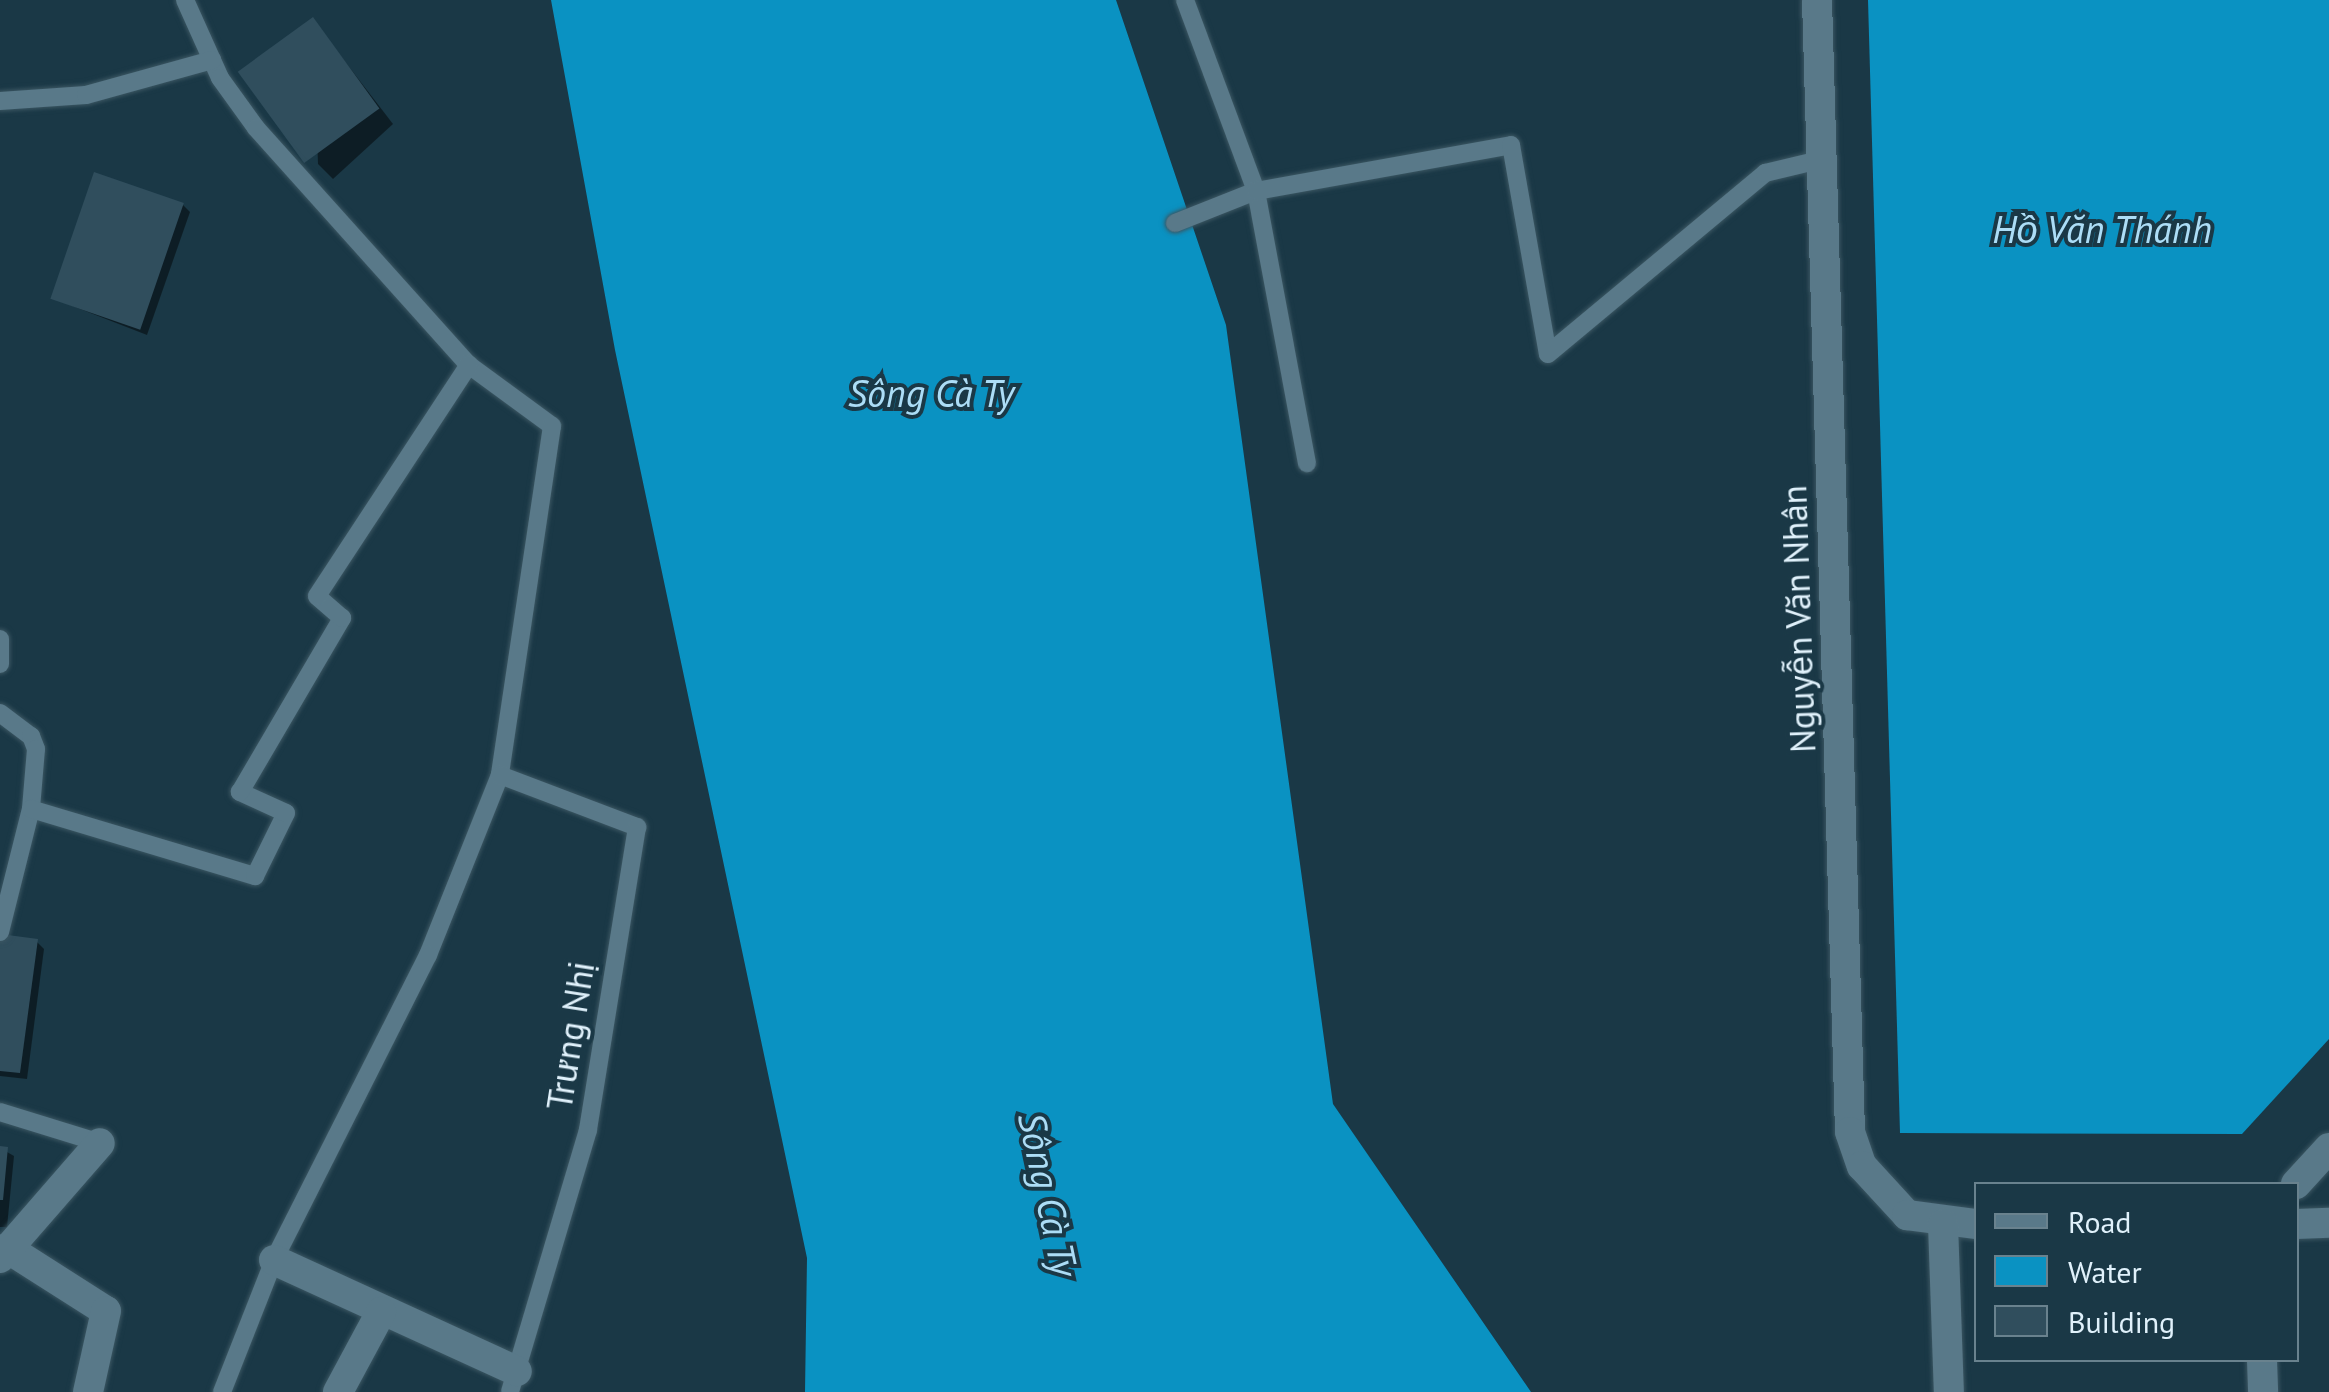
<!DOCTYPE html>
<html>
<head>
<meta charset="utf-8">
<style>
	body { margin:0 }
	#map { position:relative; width:2329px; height:1392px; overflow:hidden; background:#1a3846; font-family:"PT Sans",sans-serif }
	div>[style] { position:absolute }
	.water>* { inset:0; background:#0a92c2 }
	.shadow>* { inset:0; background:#0007 }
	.building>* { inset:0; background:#304e5d; transform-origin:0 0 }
	.roads { filter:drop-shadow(0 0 2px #3b5662) drop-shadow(0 0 2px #3b5662) }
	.service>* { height:18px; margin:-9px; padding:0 9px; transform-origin:9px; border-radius:9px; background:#597989 }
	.minor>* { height:30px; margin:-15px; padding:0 15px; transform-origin:15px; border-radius:15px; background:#597989 }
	span { translate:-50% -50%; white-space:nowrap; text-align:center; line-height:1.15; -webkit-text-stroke:8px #1a3846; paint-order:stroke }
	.street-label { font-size:35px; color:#e0f1fb }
	.water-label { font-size:38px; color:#acddf6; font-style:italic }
	.legend { position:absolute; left:1974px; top:1182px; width:325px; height:180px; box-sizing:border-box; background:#1a3846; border:2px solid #69828e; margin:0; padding:12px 18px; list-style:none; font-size:30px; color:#e0f1fb }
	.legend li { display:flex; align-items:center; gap:20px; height:50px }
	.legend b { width:50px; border:2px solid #69828e }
</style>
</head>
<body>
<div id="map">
	<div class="water">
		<div style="clip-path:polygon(551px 0,1116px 0,1226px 325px,1333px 1104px,1531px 1392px,805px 1392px,807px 1258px,615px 350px)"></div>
		<div style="clip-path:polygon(1868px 0,2329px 0,2329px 1039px,2242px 1134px,1900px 1133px)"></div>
	</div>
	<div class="shadow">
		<div style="clip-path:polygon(313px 20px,393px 124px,333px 179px,318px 164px)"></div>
		<div style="clip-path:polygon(183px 205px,190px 212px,147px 335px,52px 298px)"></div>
		<div style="clip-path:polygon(0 937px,37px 942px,44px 949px,27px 1079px,0 1076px)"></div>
		<div style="clip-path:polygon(0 1148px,14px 1156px,7px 1227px,0 1227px)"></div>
	</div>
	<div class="building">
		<div style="left:313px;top:17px;width:113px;height:93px;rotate:54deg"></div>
		<div style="left:94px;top:172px;width:95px;height:134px;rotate:19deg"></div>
		<div style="clip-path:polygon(0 934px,38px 939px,20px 1073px,0 1071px)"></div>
		<div style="clip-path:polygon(0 1146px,8px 1147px,3px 1200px,0 1200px)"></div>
	</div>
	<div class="roads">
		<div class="service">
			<div style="left:185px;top:0;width:85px;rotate:65.8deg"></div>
			<div style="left:220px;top:78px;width:62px;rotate:54.2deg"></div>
			<div style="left:256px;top:128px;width:319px;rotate:48.1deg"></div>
			<div style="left:469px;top:365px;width:103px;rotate:36.3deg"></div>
			<div style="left:552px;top:426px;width:353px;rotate:98.5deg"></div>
			<div style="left:500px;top:775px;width:194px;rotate:111.8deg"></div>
			<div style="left:428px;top:955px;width:342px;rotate:116.8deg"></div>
			<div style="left:274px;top:1260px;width:142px;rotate:111.5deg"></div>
			<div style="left:1185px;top:0;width:204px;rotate:69.6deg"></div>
			<div style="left:1256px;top:191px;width:277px;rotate:79.4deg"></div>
			<div style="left:0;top:101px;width:86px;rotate:-4deg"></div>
			<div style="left:86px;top:95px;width:131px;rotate:-15.5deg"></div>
			<div style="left:1175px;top:223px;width:87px;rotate:-21.6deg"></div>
			<div style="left:1256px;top:191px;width:259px;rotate:-10.2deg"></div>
			<div style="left:1511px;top:145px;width:212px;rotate:80deg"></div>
			<div style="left:1548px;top:354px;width:283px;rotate:-39.8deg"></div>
			<div style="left:1765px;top:173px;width:56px;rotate:-13.5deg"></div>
			<div style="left:0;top:639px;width:25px;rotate:90deg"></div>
			<div style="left:0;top:713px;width:39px;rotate:37deg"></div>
			<div style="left:31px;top:736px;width:14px;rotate:69deg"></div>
			<div style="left:36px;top:749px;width:60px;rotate:94.8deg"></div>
			<div style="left:500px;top:775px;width:147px;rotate:20.8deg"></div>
			<div style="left:637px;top:827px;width:307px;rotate:99.2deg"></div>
			<div style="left:588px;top:1130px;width:273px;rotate:106.6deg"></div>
			<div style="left:0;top:932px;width:127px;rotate:-75.9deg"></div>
			<div style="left:31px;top:809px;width:234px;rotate:16.7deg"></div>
			<div style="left:255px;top:876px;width:70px;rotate:-63.8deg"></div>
			<div style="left:286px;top:813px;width:51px;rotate:-155.5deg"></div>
			<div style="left:240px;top:792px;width:202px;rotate:-59.6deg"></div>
			<div style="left:342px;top:618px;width:33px;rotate:-139deg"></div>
			<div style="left:317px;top:596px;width:277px;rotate:-56.7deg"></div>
			<div style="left:0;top:1112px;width:105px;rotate:17.2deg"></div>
		</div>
		<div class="minor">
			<div style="left:1817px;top:0;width:1132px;rotate:88.33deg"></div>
			<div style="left:1850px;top:1132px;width:36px;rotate:71deg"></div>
			<div style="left:1862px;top:1166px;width:67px;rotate:47.4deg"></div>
			<div style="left:1907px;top:1215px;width:70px;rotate:7.4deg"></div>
			<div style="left:2296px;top:1184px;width:49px;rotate:-47.5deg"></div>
			<div style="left:1943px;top:1224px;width:168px;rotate:88deg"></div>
			<div style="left:2296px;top:1224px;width:33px;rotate:-2deg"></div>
			<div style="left:7px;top:1248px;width:117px;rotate:32.5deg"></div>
			<div style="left:106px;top:1311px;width:83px;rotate:102.5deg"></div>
			<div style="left:0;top:1258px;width:152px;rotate:-49deg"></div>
			<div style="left:274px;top:1260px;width:267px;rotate:24.6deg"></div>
			<div style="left:2262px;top:1360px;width:32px;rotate:88deg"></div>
			<div style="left:338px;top:1392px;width:91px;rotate:-61.7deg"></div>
		</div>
	</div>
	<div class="street-label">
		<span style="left:1798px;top:619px;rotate:-92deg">Nguyễn Văn Nhân</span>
		<span style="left:570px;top:1036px;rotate:-81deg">Trưng Nhị</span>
	</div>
	<div class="water-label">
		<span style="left:2102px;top:229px">Hồ Văn Thánh</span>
		<span style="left:931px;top:393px">Sông Cà Ty</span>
		<span style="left:1049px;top:1194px;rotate:78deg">Sông Cà Ty</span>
	</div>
	<ul class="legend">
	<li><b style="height:12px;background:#597989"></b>Road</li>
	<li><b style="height:28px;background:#0a92c2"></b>Water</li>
	<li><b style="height:28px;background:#304e5d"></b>Building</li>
	</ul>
</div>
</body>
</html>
